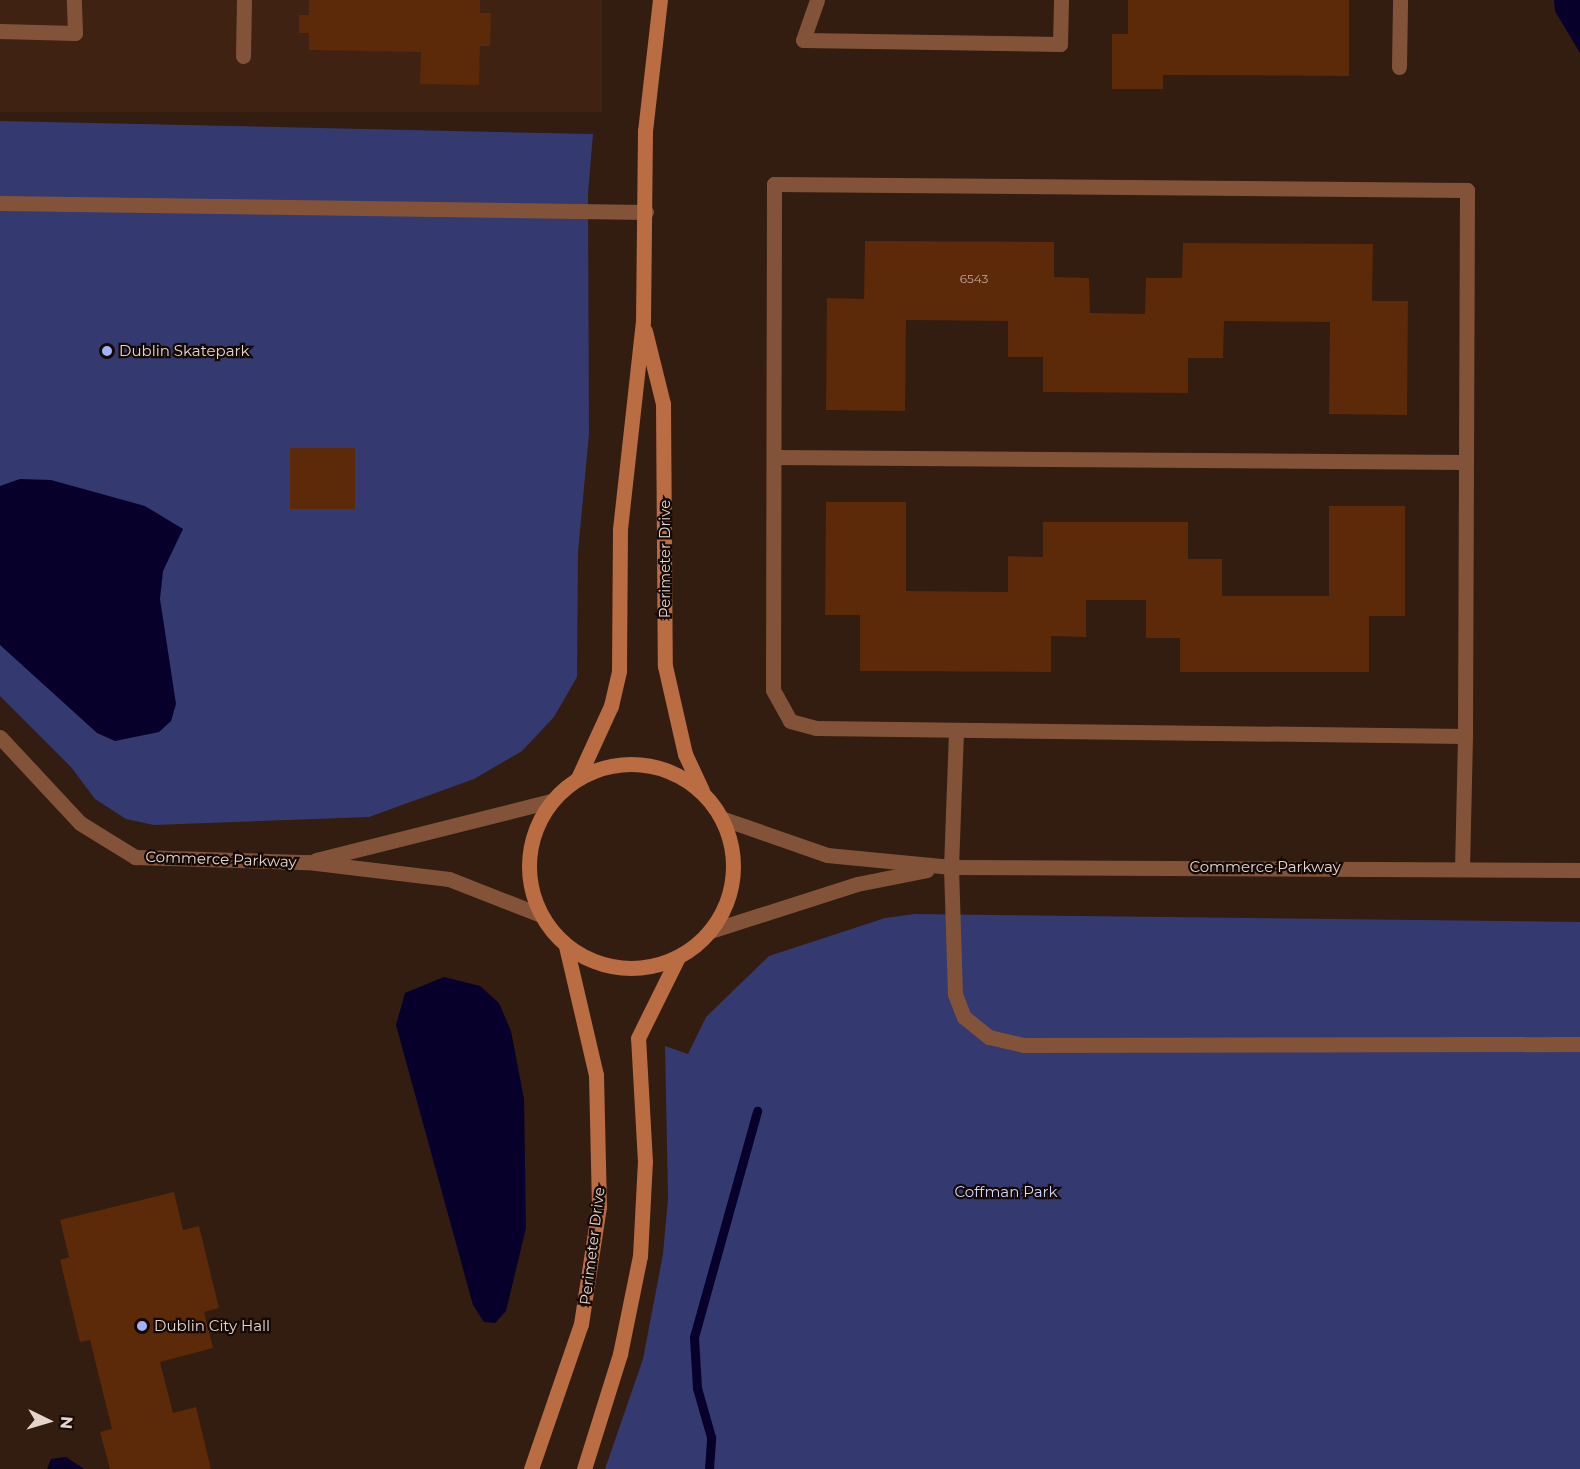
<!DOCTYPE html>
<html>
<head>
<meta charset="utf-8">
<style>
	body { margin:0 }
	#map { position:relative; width:1580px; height:1469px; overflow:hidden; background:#331c10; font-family:Montserrat,sans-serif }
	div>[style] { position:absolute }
	.built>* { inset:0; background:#402212; transform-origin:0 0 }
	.green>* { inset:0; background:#343970 }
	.water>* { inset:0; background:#06002b }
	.stream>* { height:9px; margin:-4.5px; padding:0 4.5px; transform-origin:4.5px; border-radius:4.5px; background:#06002b }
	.building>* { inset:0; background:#5c2909; transform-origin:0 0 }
	.service>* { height:15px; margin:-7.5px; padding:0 7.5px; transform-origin:7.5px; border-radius:7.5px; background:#835339 }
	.minor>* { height:15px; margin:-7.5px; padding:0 7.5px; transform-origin:7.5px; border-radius:7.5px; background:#835339 }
	.tertiary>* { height:15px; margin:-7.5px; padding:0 7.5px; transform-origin:7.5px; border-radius:7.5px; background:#835339 }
	.secondary>* { height:15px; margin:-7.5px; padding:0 7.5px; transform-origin:7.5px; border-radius:7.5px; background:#ba6c43 }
	.secondary>.ring { margin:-7.5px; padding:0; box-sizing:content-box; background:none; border:15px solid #ba6c43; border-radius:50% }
	.dots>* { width:16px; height:16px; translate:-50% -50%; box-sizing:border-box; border:3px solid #140905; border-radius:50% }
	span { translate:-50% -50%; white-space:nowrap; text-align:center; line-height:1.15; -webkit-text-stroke:4.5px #140905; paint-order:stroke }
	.number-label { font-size:12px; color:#c3aa9c }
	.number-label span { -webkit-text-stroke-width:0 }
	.poi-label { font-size:15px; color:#e5d5cd }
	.left { translate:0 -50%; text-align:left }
	.street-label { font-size:15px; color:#e5d5cd }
	.park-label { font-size:15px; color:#cfd6fd }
	.north { position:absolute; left:18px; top:1391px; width:60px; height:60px; -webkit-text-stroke:4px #140905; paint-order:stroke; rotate:95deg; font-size:16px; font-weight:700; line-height:24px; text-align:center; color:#e5d5cd }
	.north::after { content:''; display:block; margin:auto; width:21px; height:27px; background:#e5d5cd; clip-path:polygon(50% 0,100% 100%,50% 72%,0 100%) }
</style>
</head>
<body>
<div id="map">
	<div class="built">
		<div style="left:0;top:0;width:602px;height:112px"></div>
	</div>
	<div class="green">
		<div style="clip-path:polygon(0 121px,593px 134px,588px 194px,589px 434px,578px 552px,577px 677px,554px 717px,522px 751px,474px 779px,369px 817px,154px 825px,126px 819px,95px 799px,71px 767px,0 696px)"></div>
		<div style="clip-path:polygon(915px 914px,1580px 922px,1580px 1469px,605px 1469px,643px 1359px,663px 1254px,668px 1198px,665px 1046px,688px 1054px,706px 1017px,769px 956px,885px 918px)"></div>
	</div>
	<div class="water">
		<div style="clip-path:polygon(1554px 0,1580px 0,1580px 53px,1555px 11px)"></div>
		<div style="clip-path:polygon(20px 479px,51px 480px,145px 506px,183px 529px,163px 571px,160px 599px,176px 704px,171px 721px,159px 732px,115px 741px,97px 733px,0 645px,0 486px)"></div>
		<div style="clip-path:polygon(444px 977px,480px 986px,499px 1003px,511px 1031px,524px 1099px,526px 1228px,506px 1311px,495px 1323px,484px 1322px,473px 1305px,396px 1025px,405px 993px)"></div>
		<div style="clip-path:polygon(66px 1457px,84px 1469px,47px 1469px,51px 1459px)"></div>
	</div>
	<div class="stream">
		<div style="left:709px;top:1469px;width:32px;rotate:-86deg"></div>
		<div style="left:711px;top:1437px;width:51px;rotate:-105.9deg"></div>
		<div style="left:697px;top:1388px;width:51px;rotate:-93.4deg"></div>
		<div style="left:694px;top:1337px;width:235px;rotate:-74.4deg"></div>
	</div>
	<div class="building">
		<div style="clip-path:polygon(309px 0,480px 0,480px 13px,491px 13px,490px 46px,480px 46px,479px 85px,420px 84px,421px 52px,309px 50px,309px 33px,299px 33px,299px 15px,309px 15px)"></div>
		<div style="clip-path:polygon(1128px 0,1349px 0,1349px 76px,1163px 75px,1163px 89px,1112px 89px,1112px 34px,1128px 34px)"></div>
		<div style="clip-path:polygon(865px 241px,1054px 242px,1054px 277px,1089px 278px,1090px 313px,1145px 314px,1146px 278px,1182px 278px,1183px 243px,1373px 244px,1372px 301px,1408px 301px,1407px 415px,1329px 414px,1330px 322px,1224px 321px,1223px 358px,1188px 358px,1188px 393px,1043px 392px,1043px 357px,1008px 357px,1008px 321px,906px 320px,905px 411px,826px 410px,827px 298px,864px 299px)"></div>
		<div style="left:290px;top:448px;width:65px;height:61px"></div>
		<div style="clip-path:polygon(826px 502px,906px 502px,906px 591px,1008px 592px,1008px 556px,1043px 557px,1043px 522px,1188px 522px,1188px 559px,1222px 559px,1222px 596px,1329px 596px,1329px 506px,1405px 506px,1405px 616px,1369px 616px,1369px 672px,1180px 672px,1180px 638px,1146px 638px,1146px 600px,1086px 600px,1086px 637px,1051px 636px,1051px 672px,860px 671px,860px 615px,825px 615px)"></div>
		<div style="clip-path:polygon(174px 1192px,183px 1230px,199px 1226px,219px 1308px,204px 1312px,213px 1348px,160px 1362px,173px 1413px,196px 1407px,211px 1469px,110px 1469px,100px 1432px,112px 1429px,90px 1340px,80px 1342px,60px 1260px,69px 1257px,60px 1220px)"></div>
	</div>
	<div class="service">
		<div style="left:817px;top:0;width:42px;rotate:109.3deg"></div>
		<div style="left:803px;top:40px;width:257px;rotate:0.9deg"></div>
		<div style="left:1060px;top:44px;width:44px;rotate:-88.7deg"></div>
		<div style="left:0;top:31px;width:75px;rotate:1.5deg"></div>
		<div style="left:75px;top:33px;width:33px;rotate:-92deg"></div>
		<div style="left:243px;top:56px;width:56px;rotate:-89deg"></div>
		<div style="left:1399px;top:67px;width:67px;rotate:-89.1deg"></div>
		<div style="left:0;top:203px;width:646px;rotate:0.8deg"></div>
		<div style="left:774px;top:457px;width:691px;rotate:0.41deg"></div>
		<div style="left:956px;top:731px;width:136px;rotate:92.1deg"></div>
		<div style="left:951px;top:867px;width:127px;rotate:88.2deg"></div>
		<div style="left:955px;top:994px;width:25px;rotate:69deg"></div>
		<div style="left:964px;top:1017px;width:32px;rotate:39deg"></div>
		<div style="left:989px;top:1037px;width:36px;rotate:13deg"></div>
		<div style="left:1024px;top:1045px;width:556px;rotate:-0.1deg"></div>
		<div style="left:1462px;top:869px;width:133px;rotate:-88.7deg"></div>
		<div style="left:1465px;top:736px;width:546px;rotate:-89.79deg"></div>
		<div style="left:1467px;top:190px;width:693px;rotate:-179.5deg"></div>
		<div style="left:774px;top:184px;width:506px;rotate:90.11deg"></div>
		<div style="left:773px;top:690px;width:35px;rotate:61deg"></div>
		<div style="left:790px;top:721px;width:27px;rotate:15deg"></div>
		<div style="left:816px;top:728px;width:649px;rotate:0.71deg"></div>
	</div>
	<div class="minor">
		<div style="left:0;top:737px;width:117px;rotate:47.1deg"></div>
		<div style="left:80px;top:823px;width:65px;rotate:31.7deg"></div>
		<div style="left:135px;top:857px;width:173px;rotate:1.7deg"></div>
		<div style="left:308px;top:862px;width:142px;rotate:6.9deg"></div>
		<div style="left:449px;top:879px;width:99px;rotate:21.4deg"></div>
		<div style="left:316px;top:860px;width:242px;rotate:-14.1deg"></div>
	</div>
	<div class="tertiary">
		<div style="left:721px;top:818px;width:112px;rotate:19.2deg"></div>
		<div style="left:827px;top:855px;width:125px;rotate:5.5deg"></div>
		<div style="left:951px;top:867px;width:629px;rotate:0.27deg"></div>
		<div style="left:710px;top:931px;width:154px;rotate:-17.7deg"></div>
		<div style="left:857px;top:884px;width:71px;rotate:-11.3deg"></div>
	</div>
	<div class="secondary">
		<div style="left:645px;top:331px;width:75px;rotate:76.1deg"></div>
		<div style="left:663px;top:404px;width:262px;rotate:89.6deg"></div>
		<div style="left:665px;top:666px;width:90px;rotate:77.2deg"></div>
		<div style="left:685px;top:754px;width:40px;rotate:65deg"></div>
		<div class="ring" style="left:529px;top:764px;width:189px;height:189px"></div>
		<div style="left:578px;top:778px;width:79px;rotate:-65.4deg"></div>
		<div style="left:611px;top:706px;width:36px;rotate:-77deg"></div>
		<div style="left:619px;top:671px;width:142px;rotate:-89.6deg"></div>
		<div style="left:620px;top:529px;width:208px;rotate:-83.7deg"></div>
		<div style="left:643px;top:322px;width:191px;rotate:-89.4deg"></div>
		<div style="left:645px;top:131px;width:132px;rotate:-83.5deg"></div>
		<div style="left:531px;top:1469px;width:153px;rotate:-71deg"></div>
		<div style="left:581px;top:1324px;width:118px;rotate:-81.3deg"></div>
		<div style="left:599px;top:1207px;width:132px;rotate:-91.3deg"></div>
		<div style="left:596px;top:1075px;width:132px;rotate:-103.1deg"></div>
		<div style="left:584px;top:1469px;width:121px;rotate:-72.6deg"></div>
		<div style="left:620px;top:1354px;width:100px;rotate:-78.5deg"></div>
		<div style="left:640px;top:1256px;width:94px;rotate:-87deg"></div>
		<div style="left:645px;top:1162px;width:124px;rotate:-93.2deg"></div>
		<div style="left:638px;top:1038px;width:90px;rotate:-63.7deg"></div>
	</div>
	<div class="dots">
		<div style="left:107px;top:351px;background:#a6b1fc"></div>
		<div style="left:142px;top:1326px;background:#a6b1fc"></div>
	</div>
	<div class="number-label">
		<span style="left:974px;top:279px">6543</span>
	</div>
	<div class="poi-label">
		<span class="left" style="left:119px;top:351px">Dublin Skatepark</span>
		<span class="left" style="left:154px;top:1326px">Dublin City Hall</span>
	</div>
	<div class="street-label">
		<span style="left:665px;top:559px;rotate:-90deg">Perimeter Drive</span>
		<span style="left:221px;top:859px;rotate:2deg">Commerce Parkway</span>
		<span style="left:1265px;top:867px">Commerce Parkway</span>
		<span style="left:592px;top:1246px;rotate:-83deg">Perimeter Drive</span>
	</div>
	<div class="park-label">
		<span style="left:1006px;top:1192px">Coffman Park</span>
	</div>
	<div class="north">N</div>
</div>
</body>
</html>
